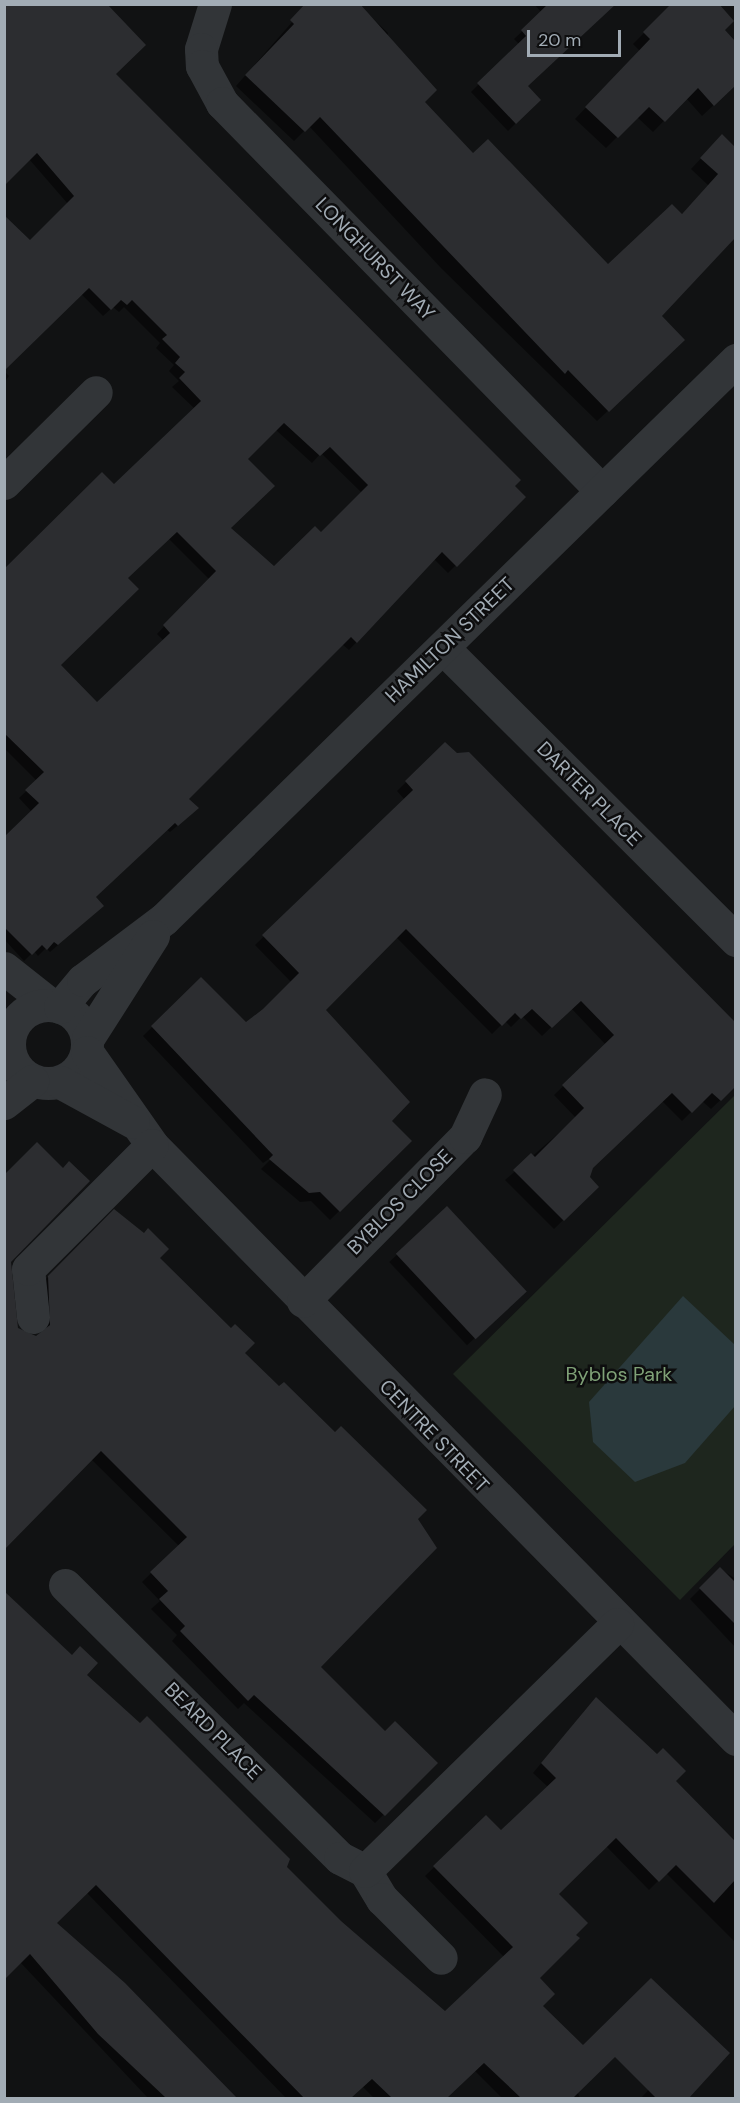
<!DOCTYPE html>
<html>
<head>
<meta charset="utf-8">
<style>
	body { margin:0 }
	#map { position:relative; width:740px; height:2103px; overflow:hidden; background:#111213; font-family:"DM Sans",sans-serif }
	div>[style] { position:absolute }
	.green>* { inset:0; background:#1e261e }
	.water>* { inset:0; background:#2a393c }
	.shadow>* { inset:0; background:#0007; transform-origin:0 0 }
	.building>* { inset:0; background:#2c2d30; transform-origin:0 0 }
	.minor>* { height:33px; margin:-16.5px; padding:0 16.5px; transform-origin:16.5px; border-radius:16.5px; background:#323538 }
	.minor>.ring { margin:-16.5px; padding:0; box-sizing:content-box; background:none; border:33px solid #323538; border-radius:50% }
	span { translate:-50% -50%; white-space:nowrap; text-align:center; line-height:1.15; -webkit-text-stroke:5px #0d0d0e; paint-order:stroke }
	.street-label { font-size:20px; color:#a2acb5 }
	.park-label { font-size:20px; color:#7fa177 }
	.frame { position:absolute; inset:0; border:6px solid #a2acb5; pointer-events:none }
	.scale { position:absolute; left:527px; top:30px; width:94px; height:27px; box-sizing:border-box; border:3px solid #a2acb5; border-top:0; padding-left:8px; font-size:18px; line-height:21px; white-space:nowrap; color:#a2acb5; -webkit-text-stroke:4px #0d0d0e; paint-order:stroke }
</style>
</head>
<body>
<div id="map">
	<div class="green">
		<div style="clip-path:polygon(735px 1095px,735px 1544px,680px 1600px,453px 1374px)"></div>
	</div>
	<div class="water">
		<div style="clip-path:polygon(683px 1296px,735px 1345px,735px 1406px,685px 1463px,635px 1482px,593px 1442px,589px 1402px)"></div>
	</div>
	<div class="shadow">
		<div style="clip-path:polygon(308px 4px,358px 4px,388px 33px,377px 82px,608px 266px,681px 215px,709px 186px,691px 169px,722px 136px,736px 149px,736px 225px,660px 316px,673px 350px,597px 421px,441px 268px,309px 126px,294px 141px,236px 86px)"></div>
		<div style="clip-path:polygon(534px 4px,595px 4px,526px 87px,539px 100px,508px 131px,471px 92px,519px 44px,514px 39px,542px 13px)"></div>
		<div style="clip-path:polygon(673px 4px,723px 30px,736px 43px,736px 84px,702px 116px,686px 98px,653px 132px,637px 117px,606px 148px,575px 119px,640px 51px,633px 44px)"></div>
		<div style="clip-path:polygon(evenodd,114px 74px,524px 497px,448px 573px,434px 559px,349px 650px,342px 644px,187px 799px,189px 816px,170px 832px,166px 829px,95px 898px,95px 913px,50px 952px,46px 948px,38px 956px,34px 951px,24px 961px,4px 939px,4px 839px,32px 812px,19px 798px,37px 781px,4px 748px,4px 569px,114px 487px,195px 409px,172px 387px,179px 381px,169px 371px,174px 365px,156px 348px,160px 343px,124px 307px,119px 312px,113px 307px,103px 316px,30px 242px,68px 204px,29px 159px,114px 74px,276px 430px,312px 463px,321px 453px,362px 493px,321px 534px,275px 568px,229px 528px,246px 459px,276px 430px,114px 74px,168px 538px,209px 579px,157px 634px,164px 641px,97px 704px,59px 665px,126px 579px,168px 538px)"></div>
		<div style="clip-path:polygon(4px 371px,9px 376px,4px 383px)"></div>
		<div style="clip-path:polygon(445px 744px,736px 1024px,736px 1085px,711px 1109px,702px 1101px,682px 1121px,662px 1101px,591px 1168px,588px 1177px,597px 1187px,554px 1229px,505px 1180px,576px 1118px,554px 1095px,606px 1045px,571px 1008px,542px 1036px,522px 1016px,511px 1027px,505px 1021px,492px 1034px,396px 937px,323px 1010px,390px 1121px,410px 1141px,330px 1220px,311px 1201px,300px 1202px,261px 1169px,275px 1155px,263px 1163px,143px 1036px,201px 979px,246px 1024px,264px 1010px,292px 983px,255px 945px,405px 800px,397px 791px)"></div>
		<div style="left:447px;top:1208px;width:114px;height:79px;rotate:47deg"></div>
		<div style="clip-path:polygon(114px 1211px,243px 1353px,416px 1519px,319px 1667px,385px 1733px,436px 1763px,375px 1823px,244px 1703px,238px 1709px,172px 1641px,177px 1635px,151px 1609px,160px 1601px,142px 1582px,179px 1546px,91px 1459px,4px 1547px,9px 1262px,17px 1329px,36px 1337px,41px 1333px,39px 1286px)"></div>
		<div style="clip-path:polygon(720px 1569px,736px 1579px,736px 1648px,690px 1599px)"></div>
		<div style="clip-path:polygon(85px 1675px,340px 1922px,445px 2013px,504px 1957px,425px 1876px,486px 1817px,501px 1832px,548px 1787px,533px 1773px,587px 1708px,736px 1841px,736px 1943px,666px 1873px,649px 1890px,606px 1846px,557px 1894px,538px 1978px,541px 2006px,580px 2098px,502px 2098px,474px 2070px,444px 2098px,374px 2098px,362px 2086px,349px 2098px,286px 2098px,87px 1893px,55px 1923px,124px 1984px,235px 2098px,148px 2098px,20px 1962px)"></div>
		<div style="clip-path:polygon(696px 2039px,727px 2053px,686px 2098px,641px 2098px)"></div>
	</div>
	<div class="building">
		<div style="clip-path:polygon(evenodd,4px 4px,107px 4px,146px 45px,116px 74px,521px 480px,515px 486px,526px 497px,457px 567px,442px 552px,357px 643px,351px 637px,189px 799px,199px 808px,178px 826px,175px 823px,96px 897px,104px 906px,58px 945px,54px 942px,47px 950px,42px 945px,32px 955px,4px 927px,4px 837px,39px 803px,25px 790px,44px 772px,4px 733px,4px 569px,102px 472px,114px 484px,201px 401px,179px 378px,185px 372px,175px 363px,180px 357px,162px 339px,167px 335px,132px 300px,127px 305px,121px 300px,111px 310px,89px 288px,4px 371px,4px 215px,30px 240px,74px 196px,37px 153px,4px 186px,4px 4px,284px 423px,320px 456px,330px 447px,368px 485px,321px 532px,315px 526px,274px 566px,231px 528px,275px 486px,248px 459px,284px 423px,4px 4px,177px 532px,216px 571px,163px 625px,170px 633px,97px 702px,61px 665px,139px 589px,128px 578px,177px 532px)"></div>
		<div style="clip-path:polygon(305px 4px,360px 4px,437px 90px,425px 102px,473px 153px,488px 139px,608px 264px,672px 204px,682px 214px,718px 174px,700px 158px,722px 134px,735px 147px,735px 238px,662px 316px,685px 340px,609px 412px,568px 370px,565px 374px,320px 117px,305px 132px,245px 75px,294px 24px,290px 20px)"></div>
		<div style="clip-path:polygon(548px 4px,616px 4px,528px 86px,541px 100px,516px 124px,477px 83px,526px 36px,521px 30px)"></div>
		<div style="clip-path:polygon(671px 4px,719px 4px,734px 21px,725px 30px,735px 41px,735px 86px,714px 106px,698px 88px,665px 122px,649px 107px,618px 138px,585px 107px,650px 39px,643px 32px)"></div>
		<div style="clip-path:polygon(445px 742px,457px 753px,469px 752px,735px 1022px,735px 1087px,721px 1101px,712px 1093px,692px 1113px,672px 1093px,593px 1168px,590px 1177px,599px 1187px,564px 1221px,513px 1170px,531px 1153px,535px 1157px,584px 1108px,562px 1085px,614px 1035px,581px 1001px,552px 1028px,532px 1009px,521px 1019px,515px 1013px,502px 1026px,406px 929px,326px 1010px,410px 1102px,392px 1121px,412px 1141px,340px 1212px,320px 1192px,309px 1193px,269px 1159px,273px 1155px,151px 1026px,201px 977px,246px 1022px,263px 1009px,299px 973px,262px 935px,413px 790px,405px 781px)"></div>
		<div style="clip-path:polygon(37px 1142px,63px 1168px,69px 1161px,90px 1181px,11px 1262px,18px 1328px,36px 1336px,50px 1325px,48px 1276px,114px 1209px,144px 1233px,148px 1228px,169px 1249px,160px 1258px,231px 1328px,235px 1324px,255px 1343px,245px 1353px,279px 1386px,284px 1382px,335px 1432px,341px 1426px,427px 1510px,418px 1519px,437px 1548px,321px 1667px,385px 1731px,395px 1721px,438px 1763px,385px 1816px,254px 1695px,248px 1701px,180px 1631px,185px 1626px,159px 1599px,168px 1591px,150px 1572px,187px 1537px,101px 1451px,4px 1550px,4px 1175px)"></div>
		<div style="left:447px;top:1206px;width:117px;height:70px;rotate:47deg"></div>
		<div style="clip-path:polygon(720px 1567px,735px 1582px,735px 1624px,699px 1588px)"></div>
		<div style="clip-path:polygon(4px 1591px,72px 1655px,80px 1646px,98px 1663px,87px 1675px,140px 1723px,147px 1716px,290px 1859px,287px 1867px,341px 1921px,445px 2011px,513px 1947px,433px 1866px,486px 1815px,501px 1830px,556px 1778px,541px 1763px,596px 1697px,657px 1754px,663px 1748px,686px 1771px,676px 1781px,735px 1841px,735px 1880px,714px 1903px,676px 1865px,659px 1882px,616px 1838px,559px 1894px,588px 1923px,576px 1935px,580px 1938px,540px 1978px,555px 1994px,543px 2006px,583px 2045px,651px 1978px,730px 2053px,689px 2098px,656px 2098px,615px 2057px,573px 2098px,521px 2098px,484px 2063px,447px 2098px,392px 2098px,372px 2079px,351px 2098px,304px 2098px,96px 1885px,57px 1923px,125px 1983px,237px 2098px,166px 2098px,98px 2034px,30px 1954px,4px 1980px)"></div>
	</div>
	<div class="minor">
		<div style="left:215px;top:4px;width:47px;rotate:107.3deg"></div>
		<div style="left:201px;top:49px;width:17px;rotate:87deg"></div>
		<div style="left:202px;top:66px;width:42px;rotate:61.6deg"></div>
		<div style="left:222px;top:103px;width:543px;rotate:45.6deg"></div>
		<div style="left:4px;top:483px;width:129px;rotate:-44.7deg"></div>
		<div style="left:443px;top:648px;width:414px;rotate:44.9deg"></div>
		<div style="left:4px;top:968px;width:60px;rotate:38.2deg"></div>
		<div class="ring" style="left:9px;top:1005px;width:45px;height:45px"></div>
		<div style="left:60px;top:1007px;width:35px;rotate:-50deg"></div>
		<div style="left:83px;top:980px;width:101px;rotate:-37deg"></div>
		<div style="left:164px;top:919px;width:800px;rotate:-44.34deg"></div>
		<div style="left:88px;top:1038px;width:121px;rotate:-57.5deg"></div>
		<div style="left:87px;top:1052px;width:113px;rotate:55deg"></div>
		<div style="left:152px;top:1145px;width:833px;rotate:45.49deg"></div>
		<div style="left:60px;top:1082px;width:83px;rotate:28.7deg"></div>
		<div style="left:4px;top:1103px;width:36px;rotate:-38deg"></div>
		<div style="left:303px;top:1301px;width:231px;rotate:-45.4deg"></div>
		<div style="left:465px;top:1137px;width:47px;rotate:-65.1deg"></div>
		<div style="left:33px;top:1317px;width:48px;rotate:-95.9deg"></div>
		<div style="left:28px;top:1269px;width:175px;rotate:-45deg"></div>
		<div style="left:65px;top:1585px;width:387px;rotate:44.8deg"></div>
		<div style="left:340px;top:1858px;width:28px;rotate:27deg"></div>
		<div style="left:365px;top:1871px;width:33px;rotate:59deg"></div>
		<div style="left:382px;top:1899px;width:83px;rotate:45deg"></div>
		<div style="left:365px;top:1871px;width:353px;rotate:-44.4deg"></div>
	</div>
	<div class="street-label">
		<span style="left:375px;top:259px;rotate:46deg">LONGHURST WAY</span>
		<span style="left:450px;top:640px;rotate:-44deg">HAMILTON STREET</span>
		<span style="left:589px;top:794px;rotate:45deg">DARTER PLACE</span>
		<span style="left:400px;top:1202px;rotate:-45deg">BYBLOS CLOSE</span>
		<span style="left:434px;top:1436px;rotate:46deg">CENTRE STREET</span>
		<span style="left:213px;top:1731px;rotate:45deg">BEARD PLACE</span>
	</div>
	<div class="park-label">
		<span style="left:619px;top:1374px">Byblos Park</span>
	</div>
	<div class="frame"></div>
	<div class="scale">20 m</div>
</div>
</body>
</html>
